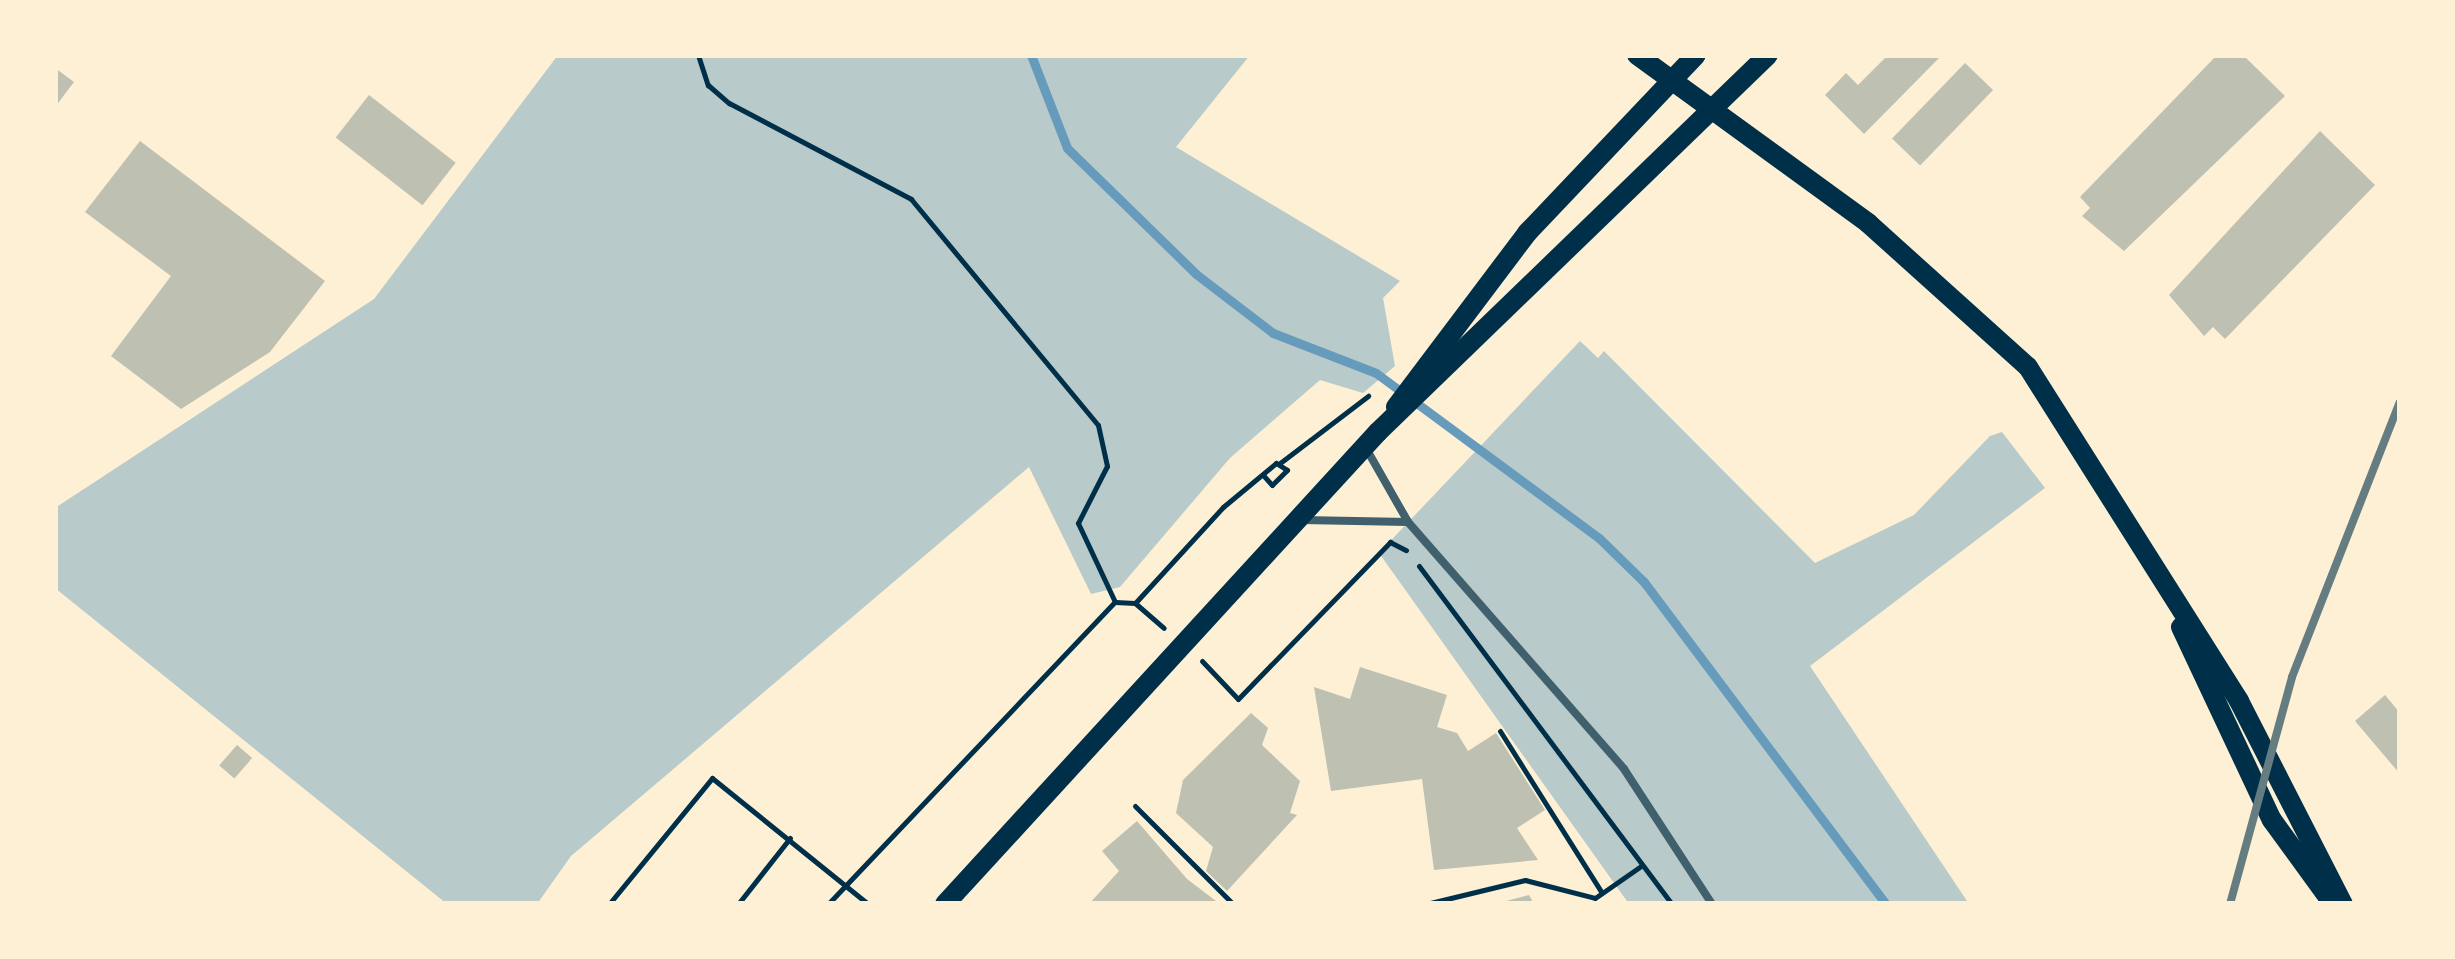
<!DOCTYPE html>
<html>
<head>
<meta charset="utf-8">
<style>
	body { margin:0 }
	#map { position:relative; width:2455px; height:959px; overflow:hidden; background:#fdf0d5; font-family:Karla,sans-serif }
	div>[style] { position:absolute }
	.green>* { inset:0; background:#b9caca }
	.stream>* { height:9px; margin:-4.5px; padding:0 4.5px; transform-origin:4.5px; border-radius:4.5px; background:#669bbc }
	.building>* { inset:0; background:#bec0b2; transform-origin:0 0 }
	.path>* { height:5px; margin:-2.5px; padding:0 2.5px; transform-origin:2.5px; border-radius:2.5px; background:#003049 }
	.service>* { height:8px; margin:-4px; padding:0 4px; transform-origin:4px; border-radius:4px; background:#3f606c }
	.secondary>* { height:20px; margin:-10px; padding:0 10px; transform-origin:10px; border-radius:10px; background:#003049 }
	.rail>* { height:8px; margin:-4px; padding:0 4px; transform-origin:4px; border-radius:4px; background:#657d81 }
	span { translate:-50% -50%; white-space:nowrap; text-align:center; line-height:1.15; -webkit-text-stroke:10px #fdf0d5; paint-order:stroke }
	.frame { position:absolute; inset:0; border:58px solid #fdf0d5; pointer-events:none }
</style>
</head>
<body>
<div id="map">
	<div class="green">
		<div style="clip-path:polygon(558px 55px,1250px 55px,1176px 147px,1400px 281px,1383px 298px,1395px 366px,1363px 393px,1320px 380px,1230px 458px,1120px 587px,1091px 594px,1029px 467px,571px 856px,537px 904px,447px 904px,55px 588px,55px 508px,374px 299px)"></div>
		<div style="clip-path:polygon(1580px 341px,1598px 358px,1604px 351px,1815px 563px,1914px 515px,1990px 436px,2002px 432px,2045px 488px,1810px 666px,1969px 904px,1629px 904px,1379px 553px)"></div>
	</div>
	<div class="stream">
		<div style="left:1031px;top:55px;width:100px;rotate:68.8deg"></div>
		<div style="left:1067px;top:148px;width:180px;rotate:44.3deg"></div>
		<div style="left:1196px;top:274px;width:97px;rotate:37.5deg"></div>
		<div style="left:1273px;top:333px;width:110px;rotate:21.2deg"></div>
		<div style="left:1376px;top:373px;width:277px;rotate:36.5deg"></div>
		<div style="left:1599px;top:538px;width:63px;rotate:44.4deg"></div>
		<div style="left:1644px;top:582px;width:403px;rotate:53.1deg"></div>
	</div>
	<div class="building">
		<div style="clip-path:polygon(1888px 55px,1942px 55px,1864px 134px,1825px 95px,1846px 73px,1858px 85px)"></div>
		<div style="clip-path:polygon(2217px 55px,2243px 55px,2285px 96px,2124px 251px,2082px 216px,2090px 208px,2080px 197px)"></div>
		<div style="left:1965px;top:63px;width:39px;height:105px;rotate:44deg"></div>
		<div style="clip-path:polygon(55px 68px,74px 82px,55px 107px)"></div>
		<div style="left:369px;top:95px;width:110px;height:54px;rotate:38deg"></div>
		<div style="clip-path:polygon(2320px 131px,2375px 185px,2225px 339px,2213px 327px,2204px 336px,2169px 295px)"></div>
		<div style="clip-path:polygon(140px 141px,325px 281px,270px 352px,181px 409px,111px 356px,171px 276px,85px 212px)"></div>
		<div style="clip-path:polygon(1360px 667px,1447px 695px,1437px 727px,1457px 733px,1468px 751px,1496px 733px,1545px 810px,1517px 828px,1538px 860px,1434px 870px,1422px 779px,1331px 791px,1314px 687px,1350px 699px)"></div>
		<div style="clip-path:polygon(2385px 695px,2400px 713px,2400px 774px,2355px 721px)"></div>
		<div style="clip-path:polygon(1251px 713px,1268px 728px,1262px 745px,1300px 781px,1290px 813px,1297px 815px,1227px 891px,1206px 871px,1213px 847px,1176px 813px,1183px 780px)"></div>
		<div style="left:237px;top:745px;width:20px;height:27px;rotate:41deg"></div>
		<div style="clip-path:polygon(1137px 821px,1187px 879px,1220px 904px,1089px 904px,1119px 871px,1102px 851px)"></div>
		<div style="clip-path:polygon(1529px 895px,1534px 904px,1499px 904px,1499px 903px)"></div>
	</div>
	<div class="path">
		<div style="left:698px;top:55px;width:32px;rotate:72deg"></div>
		<div style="left:708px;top:85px;width:28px;rotate:41deg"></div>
		<div style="left:729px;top:103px;width:206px;rotate:27.8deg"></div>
		<div style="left:911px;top:199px;width:293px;rotate:50.4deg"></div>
		<div style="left:1098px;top:425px;width:42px;rotate:77.6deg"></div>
		<div style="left:1107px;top:466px;width:64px;rotate:117deg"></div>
		<div style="left:1078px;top:523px;width:87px;rotate:64.9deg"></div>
		<div style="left:1280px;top:463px;width:111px;rotate:-37.3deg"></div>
		<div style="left:1419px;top:566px;width:422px;rotate:53.2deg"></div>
		<div style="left:1115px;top:602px;width:20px;rotate:3deg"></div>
		<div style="left:1135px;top:603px;width:38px;rotate:41deg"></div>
		<div style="left:1136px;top:602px;width:129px;rotate:-47.5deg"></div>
		<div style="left:1223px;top:507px;width:69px;rotate:-39.7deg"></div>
		<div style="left:1276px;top:463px;width:13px;rotate:32deg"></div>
		<div style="left:1287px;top:470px;width:21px;rotate:135deg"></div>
		<div style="left:1272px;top:485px;width:13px;rotate:-132deg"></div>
		<div style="left:1202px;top:661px;width:52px;rotate:46.5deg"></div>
		<div style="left:1238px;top:699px;width:219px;rotate:-45.9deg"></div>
		<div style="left:1390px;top:542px;width:18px;rotate:27deg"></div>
		<div style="left:1500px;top:731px;width:191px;rotate:57.8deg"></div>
		<div style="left:1135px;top:806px;width:139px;rotate:45deg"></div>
		<div style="left:609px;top:904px;width:163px;rotate:-50.7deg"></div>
		<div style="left:712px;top:778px;width:201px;rotate:38.9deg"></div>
		<div style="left:738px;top:904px;width:84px;rotate:-51.8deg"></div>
		<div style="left:828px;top:904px;width:417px;rotate:-46.5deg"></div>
		<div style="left:1269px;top:904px;width:31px"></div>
		<div style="left:1426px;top:904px;width:102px;rotate:-13.6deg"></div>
		<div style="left:1525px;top:880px;width:72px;rotate:14.4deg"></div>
		<div style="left:1595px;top:898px;width:56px;rotate:-34.8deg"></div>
	</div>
	<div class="service">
		<div style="left:1367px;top:450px;width:83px;rotate:60.3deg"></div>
		<div style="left:1408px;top:522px;width:328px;rotate:48.8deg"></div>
		<div style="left:1624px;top:769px;width:161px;rotate:56.9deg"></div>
		<div style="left:1302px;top:520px;width:106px;rotate:1.1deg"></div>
	</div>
	<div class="secondary">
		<div style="left:1637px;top:55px;width:286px;rotate:36deg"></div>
		<div style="left:1868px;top:223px;width:215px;rotate:42deg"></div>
		<div style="left:2028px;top:367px;width:395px;rotate:57.7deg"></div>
		<div style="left:2239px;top:701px;width:228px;rotate:62.9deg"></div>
		<div style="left:1396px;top:407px;width:218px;rotate:-53deg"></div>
		<div style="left:1527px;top:233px;width:245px;rotate:-46.5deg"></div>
		<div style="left:2181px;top:627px;width:213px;rotate:64.8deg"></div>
		<div style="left:2272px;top:820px;width:104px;rotate:54deg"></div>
		<div style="left:945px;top:904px;width:641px;rotate:-47.47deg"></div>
		<div style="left:1378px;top:432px;width:542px;rotate:-44.03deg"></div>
	</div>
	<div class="rail">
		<div style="left:2230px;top:904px;width:235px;rotate:-74.7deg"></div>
		<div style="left:2292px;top:677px;width:295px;rotate:-68.6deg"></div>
	</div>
	<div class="frame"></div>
</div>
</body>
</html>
